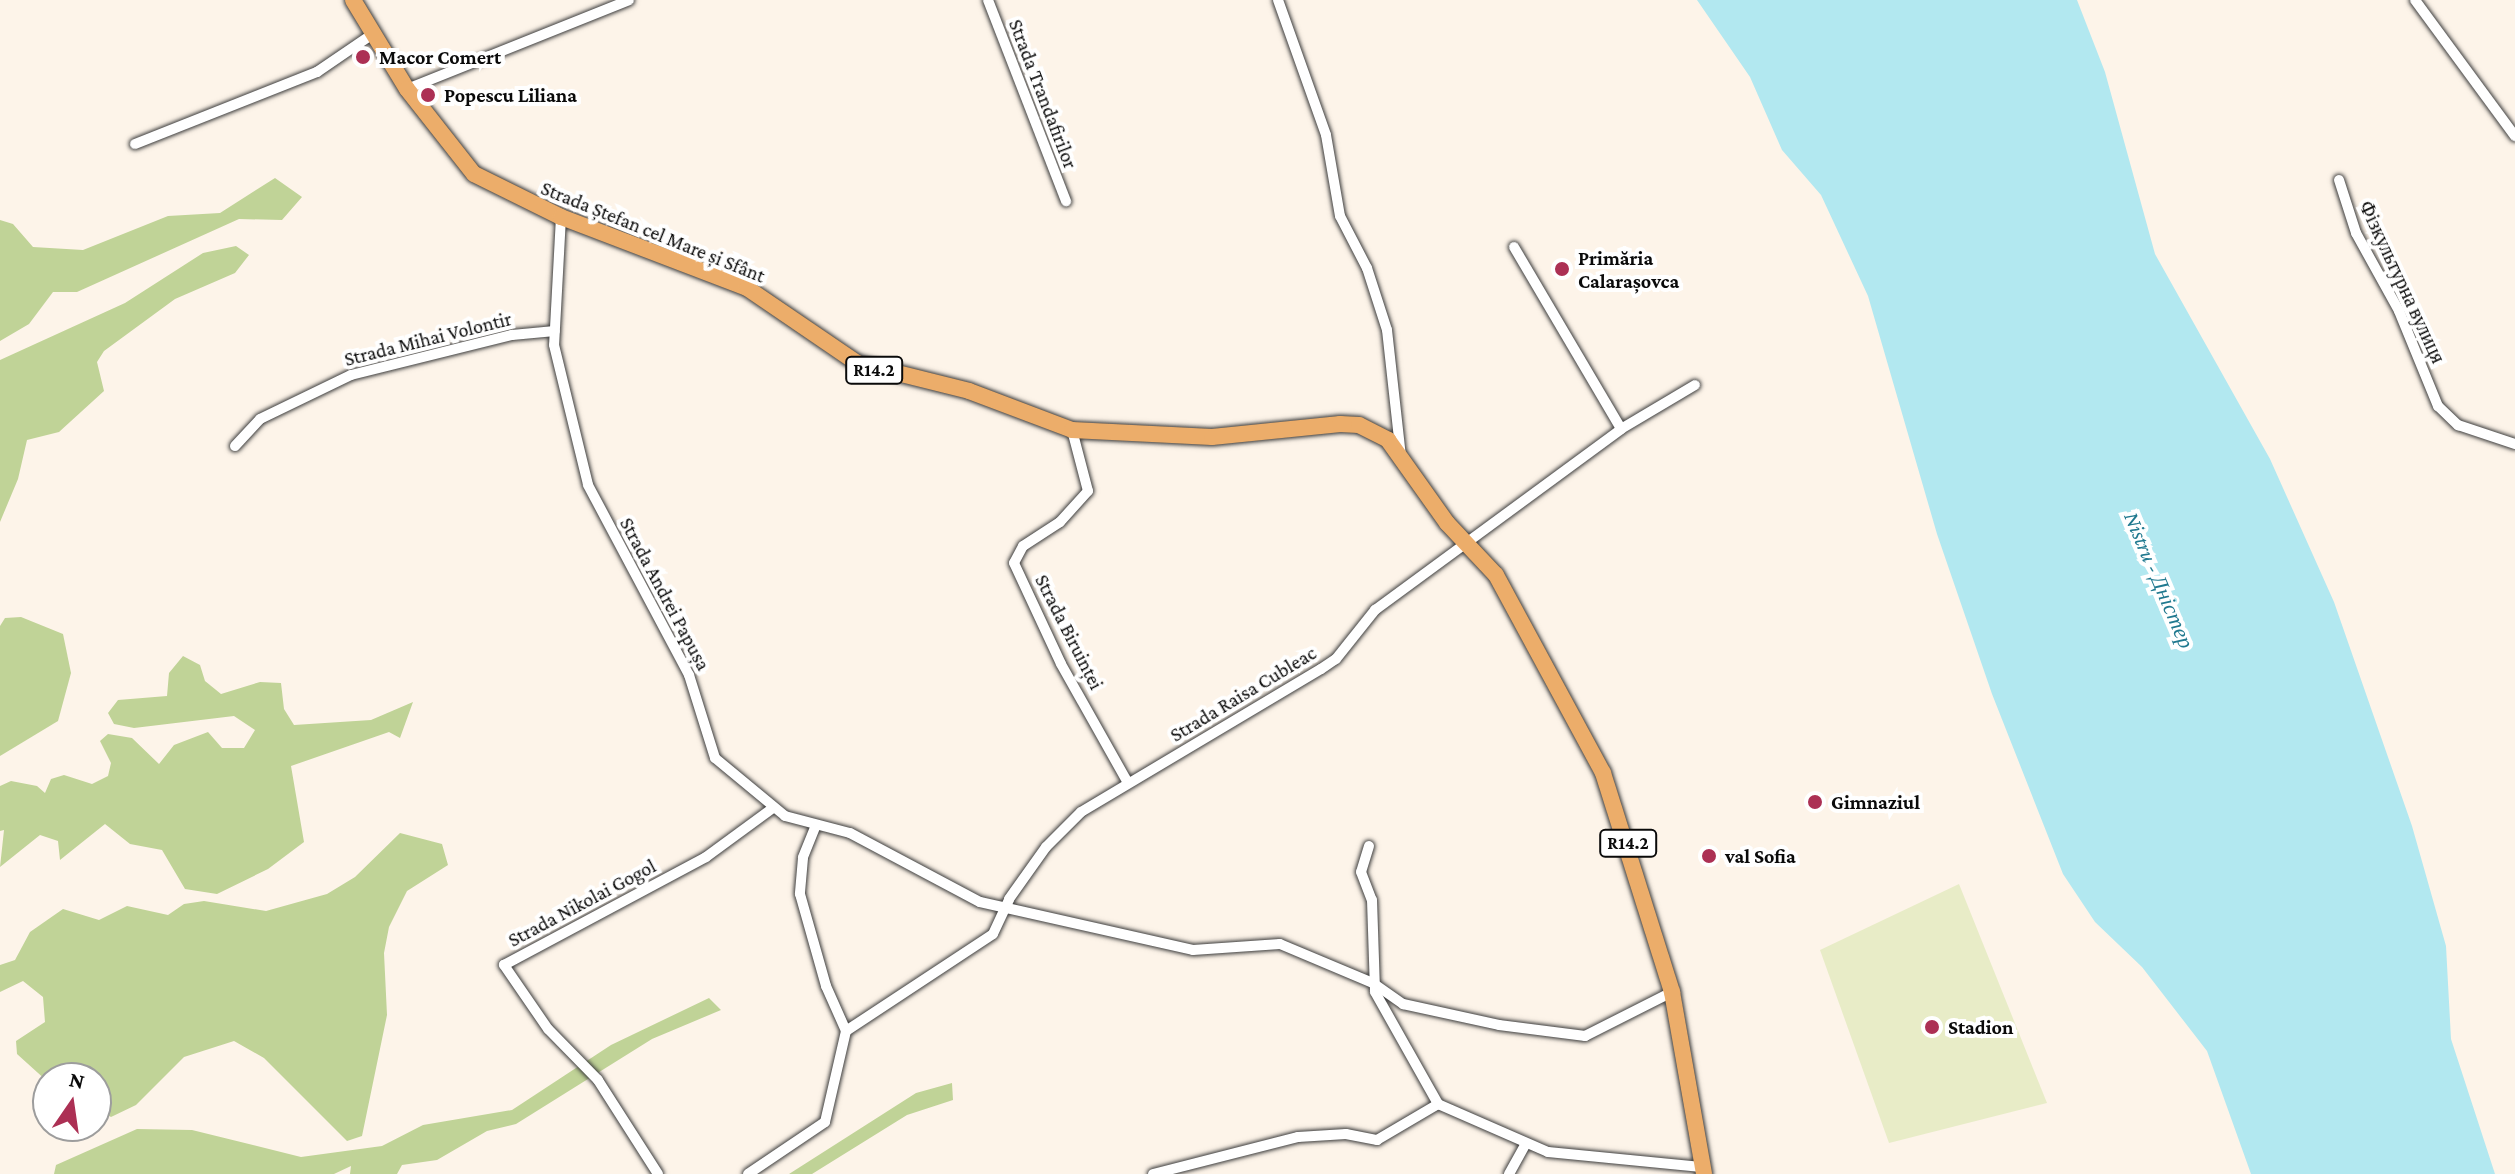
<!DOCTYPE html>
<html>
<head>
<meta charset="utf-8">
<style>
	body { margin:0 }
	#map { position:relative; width:2515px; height:1174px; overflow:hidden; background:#fdf4e9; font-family:"Crimson Pro",serif }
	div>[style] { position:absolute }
	.forest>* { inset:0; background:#c0d397 }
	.pitch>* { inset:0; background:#e8ecc7 }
	.water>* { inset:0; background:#b2e8f0 }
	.roads { filter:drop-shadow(0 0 2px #3d3d3d) drop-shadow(0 0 2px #3d3d3d) }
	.street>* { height:10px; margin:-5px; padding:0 5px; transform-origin:5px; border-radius:5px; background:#fff }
	.primary>* { height:16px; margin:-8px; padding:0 8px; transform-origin:8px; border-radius:8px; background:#ecad6a }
	.dots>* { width:22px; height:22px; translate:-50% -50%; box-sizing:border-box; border:4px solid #fff; border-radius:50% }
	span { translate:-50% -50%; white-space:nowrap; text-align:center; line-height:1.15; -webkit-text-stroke:8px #fff; paint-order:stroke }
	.shield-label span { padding:2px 6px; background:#fff; border:2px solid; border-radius:6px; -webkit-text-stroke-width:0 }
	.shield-label { font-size:18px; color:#0a0a0a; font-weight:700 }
	.poi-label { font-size:20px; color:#0a0a0a; font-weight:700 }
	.left { translate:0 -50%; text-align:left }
	.street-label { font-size:20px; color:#0a0a0a }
	.water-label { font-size:22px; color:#20798f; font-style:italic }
	.north { position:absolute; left:32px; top:1062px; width:80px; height:80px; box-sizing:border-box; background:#fff; border:2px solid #9d9d9d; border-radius:50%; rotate:13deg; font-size:22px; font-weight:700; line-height:32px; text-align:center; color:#0a0a0a }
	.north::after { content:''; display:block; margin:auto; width:28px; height:36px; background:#ac3054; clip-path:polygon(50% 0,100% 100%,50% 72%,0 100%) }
</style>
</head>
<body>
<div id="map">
	<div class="forest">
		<div style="clip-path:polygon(275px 178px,302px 197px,282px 220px,239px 219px,77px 292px,53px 292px,29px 324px,0 341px,0 220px,13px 224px,33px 247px,83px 250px,168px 216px,220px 213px)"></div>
		<div style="clip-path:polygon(236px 246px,249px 255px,235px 273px,175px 299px,104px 351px,97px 362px,104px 391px,59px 432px,27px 440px,18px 479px,0 522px,0 360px,125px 303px,203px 253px)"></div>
		<div style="clip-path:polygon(21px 617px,63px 634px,71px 673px,58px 721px,0 756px,0 626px,5px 618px)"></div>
		<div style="clip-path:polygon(183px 656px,200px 665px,205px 681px,221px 694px,260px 682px,281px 683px,284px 709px,294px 725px,371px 720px,413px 702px,400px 738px,389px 732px,291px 766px,304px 842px,268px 869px,217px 894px,185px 889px,162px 850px,130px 844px,105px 824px,60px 860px,58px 841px,40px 835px,0 867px,4px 830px,0 831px,0 786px,11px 781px,37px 786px,45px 793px,51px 779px,64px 775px,92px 784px,108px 776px,111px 763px,100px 741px,108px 734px,132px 738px,159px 764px,174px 745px,208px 732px,222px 748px,244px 748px,255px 730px,234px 716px,134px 728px,114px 724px,108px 713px,118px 700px,167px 696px,169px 673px)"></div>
		<div style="clip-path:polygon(400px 833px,442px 844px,448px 865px,407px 891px,389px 927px,384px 953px,387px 1015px,362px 1136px,347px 1141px,264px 1058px,234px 1041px,184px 1057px,136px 1105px,111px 1117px,96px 1108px,96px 1078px,48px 1082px,17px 1054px,16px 1041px,45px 1022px,43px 997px,23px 981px,0 992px,0 965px,15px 960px,30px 932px,63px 909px,99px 920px,127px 906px,168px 915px,184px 904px,204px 901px,266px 911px,327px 894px,355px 877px)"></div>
		<div style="clip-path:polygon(709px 998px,721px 1010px,652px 1039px,516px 1124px,487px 1131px,437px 1160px,402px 1165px,397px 1174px,350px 1174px,351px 1166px,334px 1174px,54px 1174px,56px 1165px,137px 1129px,192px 1130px,301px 1157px,382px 1146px,423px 1125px,512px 1110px,611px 1045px)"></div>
		<div style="clip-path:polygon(952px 1083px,953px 1100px,907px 1115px,812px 1174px,789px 1174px,916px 1093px)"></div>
	</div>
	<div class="pitch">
		<div style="clip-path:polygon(1959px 884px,2047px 1103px,1889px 1143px,1820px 950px)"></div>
	</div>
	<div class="water">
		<div style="clip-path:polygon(1697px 0,2077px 0,2105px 72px,2155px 254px,2270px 459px,2334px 602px,2412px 826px,2446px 946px,2451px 1039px,2495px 1174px,2251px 1174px,2207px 1051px,2142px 967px,2095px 922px,2063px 874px,1992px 694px,1937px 534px,1868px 296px,1821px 195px,1782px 150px,1750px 77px)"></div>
	</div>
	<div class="roads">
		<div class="street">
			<div style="left:988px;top:0;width:216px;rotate:68.8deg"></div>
			<div style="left:1278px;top:0;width:143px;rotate:70.4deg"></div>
			<div style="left:1326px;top:135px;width:82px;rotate:80.2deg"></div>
			<div style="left:1340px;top:216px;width:59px;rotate:62.6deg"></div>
			<div style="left:1367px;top:268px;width:65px;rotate:72.1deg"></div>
			<div style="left:1387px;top:330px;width:128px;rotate:83.7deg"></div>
			<div style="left:2415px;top:0;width:169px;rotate:53.7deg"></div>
			<div style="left:407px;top:89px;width:239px;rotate:-21.8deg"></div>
			<div style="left:135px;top:144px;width:196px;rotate:-21.6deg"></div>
			<div style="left:317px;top:72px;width:65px;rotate:-34.4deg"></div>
			<div style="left:2339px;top:180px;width:56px;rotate:72.2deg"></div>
			<div style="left:2356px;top:233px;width:89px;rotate:61.1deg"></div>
			<div style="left:2399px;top:311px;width:103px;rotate:67.7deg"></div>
			<div style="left:2438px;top:406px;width:28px;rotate:44deg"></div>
			<div style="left:2458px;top:425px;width:60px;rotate:18.4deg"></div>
			<div style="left:561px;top:217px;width:128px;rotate:93.1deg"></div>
			<div style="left:554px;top:345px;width:144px;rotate:76.3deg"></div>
			<div style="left:588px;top:485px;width:215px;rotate:62deg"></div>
			<div style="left:689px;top:675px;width:87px;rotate:72.6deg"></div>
			<div style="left:715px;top:758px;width:91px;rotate:39.6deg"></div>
			<div style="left:785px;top:816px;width:67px;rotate:14.7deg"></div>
			<div style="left:850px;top:833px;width:147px;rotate:28deg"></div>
			<div style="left:980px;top:902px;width:218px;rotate:12.7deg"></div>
			<div style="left:1193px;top:950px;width:87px;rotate:-3.9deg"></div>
			<div style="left:1280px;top:944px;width:101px;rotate:22.8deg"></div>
			<div style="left:1373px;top:983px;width:37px;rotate:35deg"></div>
			<div style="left:1403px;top:1004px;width:98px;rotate:12.3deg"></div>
			<div style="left:1499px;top:1025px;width:87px;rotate:7.3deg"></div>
			<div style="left:1585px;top:1036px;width:97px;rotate:-26.8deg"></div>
			<div style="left:1514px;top:247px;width:211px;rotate:59.5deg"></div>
			<div style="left:1072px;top:430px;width:63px;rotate:75.3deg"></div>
			<div style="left:1088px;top:491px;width:42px;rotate:132.1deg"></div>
			<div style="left:1060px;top:522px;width:44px;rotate:147deg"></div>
			<div style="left:1023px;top:546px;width:19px;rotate:118deg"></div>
			<div style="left:1014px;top:563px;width:111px;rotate:65deg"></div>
			<div style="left:1061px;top:664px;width:134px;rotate:60.6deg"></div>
			<div style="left:235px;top:446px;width:37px;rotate:-47deg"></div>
			<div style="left:260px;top:419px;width:101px;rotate:-25.8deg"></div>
			<div style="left:351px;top:375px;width:166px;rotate:-14deg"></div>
			<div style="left:512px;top:335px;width:43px;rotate:-5.3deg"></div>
			<div style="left:816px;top:825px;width:35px;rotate:112deg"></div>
			<div style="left:803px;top:858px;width:36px;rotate:95deg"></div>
			<div style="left:800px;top:894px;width:96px;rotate:74.2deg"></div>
			<div style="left:826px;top:986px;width:49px;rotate:66deg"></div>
			<div style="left:1369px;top:846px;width:27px;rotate:107deg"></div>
			<div style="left:1361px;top:872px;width:30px;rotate:69deg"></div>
			<div style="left:1372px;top:900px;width:92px;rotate:88.1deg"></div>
			<div style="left:1375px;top:992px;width:129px;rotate:60.6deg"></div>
			<div style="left:1438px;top:1104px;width:120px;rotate:23.6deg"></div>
			<div style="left:1548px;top:1152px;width:154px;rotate:5.6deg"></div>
			<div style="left:658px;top:1174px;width:112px;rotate:-122.6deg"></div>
			<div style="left:598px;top:1080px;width:71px;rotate:-134.4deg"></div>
			<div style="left:548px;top:1029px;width:78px;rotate:-124.5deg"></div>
			<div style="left:504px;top:965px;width:229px;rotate:-28.1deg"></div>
			<div style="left:706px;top:857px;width:83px;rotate:-36.2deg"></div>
			<div style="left:748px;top:1174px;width:93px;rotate:-34deg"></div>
			<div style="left:825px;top:1122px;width:93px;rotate:-77deg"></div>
			<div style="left:846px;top:1031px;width:176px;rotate:-33.4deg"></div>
			<div style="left:993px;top:934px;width:38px;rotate:-65deg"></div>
			<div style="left:1009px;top:899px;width:64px;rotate:-54.6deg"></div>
			<div style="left:1046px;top:847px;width:49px;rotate:-45deg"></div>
			<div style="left:1081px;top:812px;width:279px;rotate:-30.8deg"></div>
			<div style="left:1321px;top:669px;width:18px;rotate:-34deg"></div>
			<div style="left:1336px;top:659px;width:63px;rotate:-51.5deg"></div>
			<div style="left:1375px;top:610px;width:305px;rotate:-36.3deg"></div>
			<div style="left:1621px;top:429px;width:86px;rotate:-30.7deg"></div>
			<div style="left:1153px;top:1174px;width:150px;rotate:-14.3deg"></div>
			<div style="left:1298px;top:1137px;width:48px;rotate:-3.6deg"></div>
			<div style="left:1346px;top:1134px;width:32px;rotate:11deg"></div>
			<div style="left:1377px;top:1140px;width:71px;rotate:-30.5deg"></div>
			<div style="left:1509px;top:1174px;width:33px;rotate:-61deg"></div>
		</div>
		<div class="primary">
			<div style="left:353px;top:0;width:104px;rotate:58.8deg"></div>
			<div style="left:407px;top:89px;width:108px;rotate:51.8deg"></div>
			<div style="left:474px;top:174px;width:97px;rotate:26.3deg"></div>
			<div style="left:561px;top:217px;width:199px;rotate:20.9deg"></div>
			<div style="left:747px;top:288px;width:133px;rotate:34.3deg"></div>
			<div style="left:857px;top:363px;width:115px;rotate:14deg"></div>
			<div style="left:969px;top:391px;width:110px;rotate:20.7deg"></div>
			<div style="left:1072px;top:430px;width:140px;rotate:2.9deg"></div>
			<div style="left:1212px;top:437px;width:129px;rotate:-5.8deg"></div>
			<div style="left:1340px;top:424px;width:19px;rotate:3deg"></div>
			<div style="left:1359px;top:425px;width:33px;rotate:27deg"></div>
			<div style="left:1388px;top:440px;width:102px;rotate:54.6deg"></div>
			<div style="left:1447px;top:523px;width:71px;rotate:46.7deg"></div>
			<div style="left:1496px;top:575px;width:225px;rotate:61.6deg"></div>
			<div style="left:1603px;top:773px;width:230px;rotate:72.5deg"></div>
			<div style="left:1672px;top:992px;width:185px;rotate:80deg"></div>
		</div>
	</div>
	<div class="dots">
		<div style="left:363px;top:57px;background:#ac3054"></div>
		<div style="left:428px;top:95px;background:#ac3054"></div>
		<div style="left:1562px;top:269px;background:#ac3054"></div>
		<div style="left:1815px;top:802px;background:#ac3054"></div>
		<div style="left:1709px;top:856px;background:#ac3054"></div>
		<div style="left:1932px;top:1027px;background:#ac3054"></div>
	</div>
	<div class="shield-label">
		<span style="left:874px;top:370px">R14.2</span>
		<span style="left:1628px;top:843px">R14.2</span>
	</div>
	<div class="poi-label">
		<span class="left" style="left:379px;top:57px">Macor Comert</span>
		<span class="left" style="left:444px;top:95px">Popescu Liliana</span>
		<span class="left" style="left:1578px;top:270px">Primăria<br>Calarașovca</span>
		<span class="left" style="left:1831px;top:802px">Gimnaziul</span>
		<span class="left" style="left:1725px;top:856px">val Sofia</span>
		<span class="left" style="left:1948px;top:1027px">Stadion</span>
	</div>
	<div class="street-label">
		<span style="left:1043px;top:94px;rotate:69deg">Strada Trandafirilor</span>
		<span style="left:653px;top:232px;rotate:22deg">Strada Ștefan cel Mare și Sfânt</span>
		<span style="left:2402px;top:282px;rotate:65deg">Фізкультурна вулиця</span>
		<span style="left:428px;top:339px;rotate:-14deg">Strada Mihai Volontir</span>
		<span style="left:665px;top:594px;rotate:62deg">Strada Andrei Papușa</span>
		<span style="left:1069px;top:632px;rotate:63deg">Strada Biruinței</span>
		<span style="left:1243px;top:694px;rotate:-31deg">Strada Raisa Cubleac</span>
		<span style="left:582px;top:903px;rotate:-28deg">Strada Nikolai Gogol</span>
	</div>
	<div class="water-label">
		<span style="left:2159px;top:580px;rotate:67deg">Nistru - Дністер</span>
	</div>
	<div class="north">N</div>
</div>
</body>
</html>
